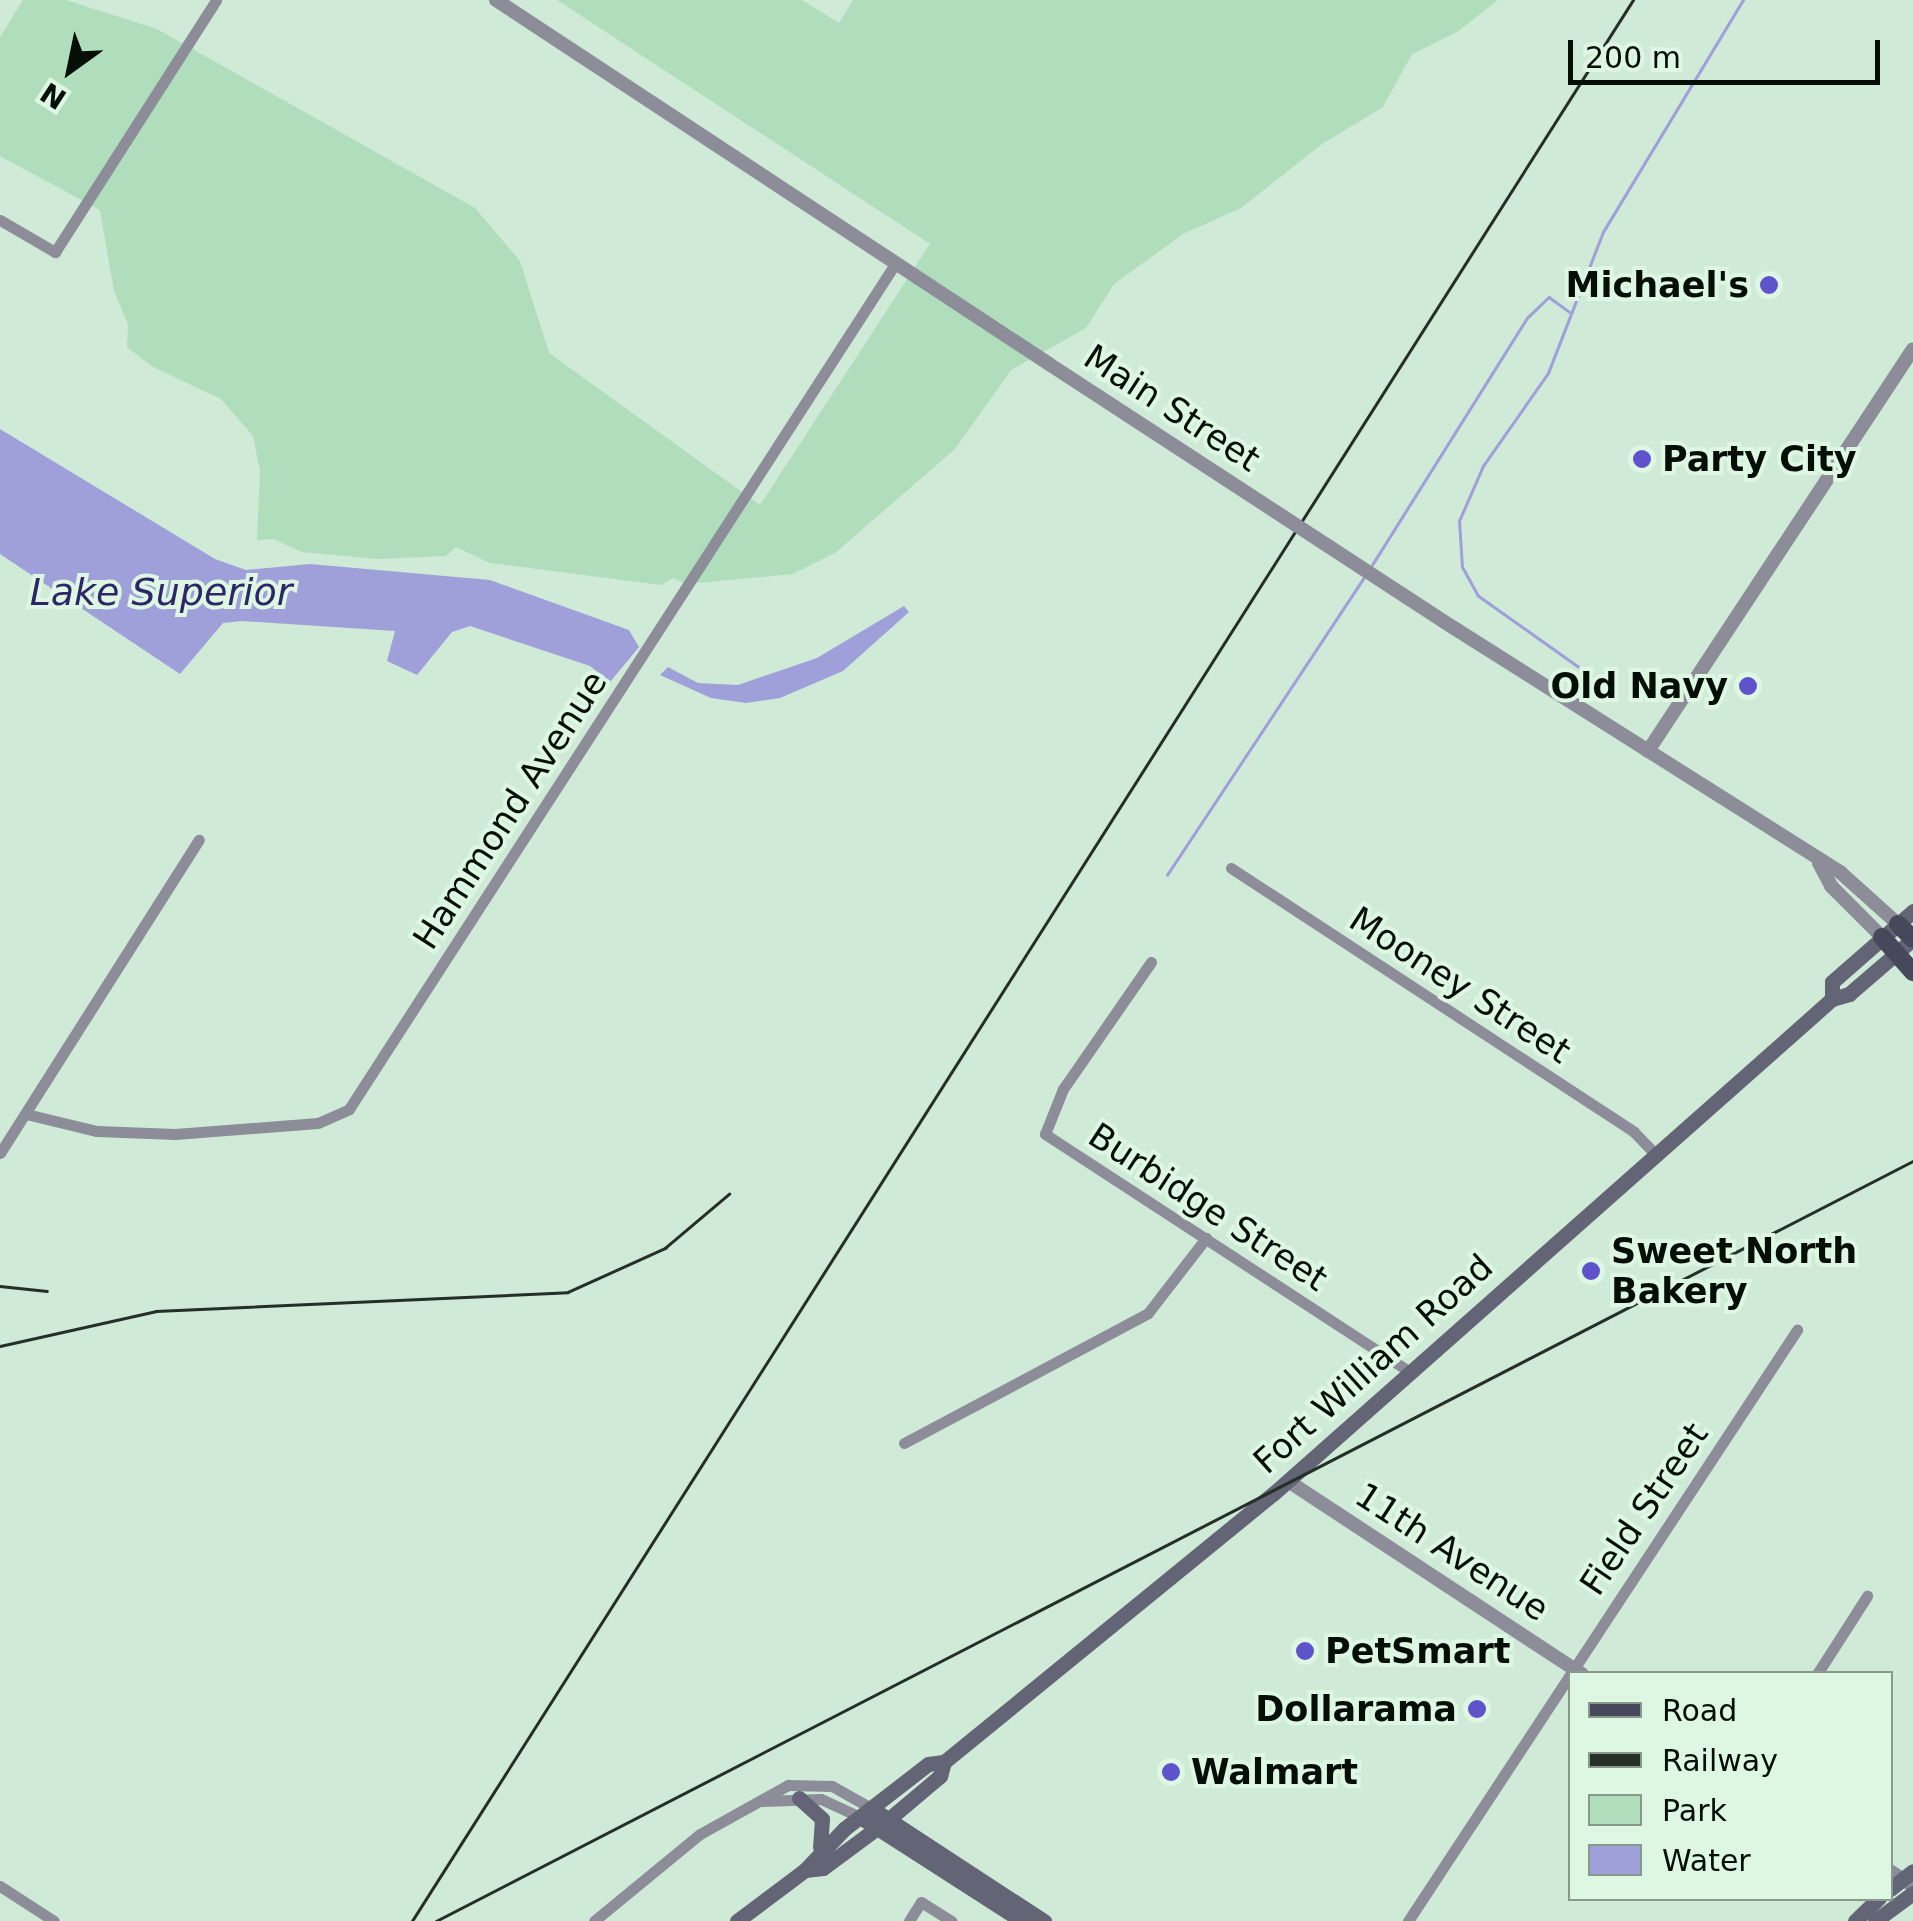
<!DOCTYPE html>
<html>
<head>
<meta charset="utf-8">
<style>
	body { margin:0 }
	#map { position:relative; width:1913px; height:1921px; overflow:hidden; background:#cfead6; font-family:"DejaVu Sans",sans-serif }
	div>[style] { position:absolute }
	.green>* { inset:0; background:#b0ddbc }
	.water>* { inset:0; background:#9fa0da }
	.stream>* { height:2.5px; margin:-1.25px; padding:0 1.25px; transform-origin:1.25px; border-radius:1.25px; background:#9fa0da }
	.minor>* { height:11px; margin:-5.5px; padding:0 5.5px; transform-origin:5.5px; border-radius:5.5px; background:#8c8d98 }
	.tertiary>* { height:14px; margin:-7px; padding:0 7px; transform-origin:7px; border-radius:7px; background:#8c8d98 }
	.secondary>* { height:15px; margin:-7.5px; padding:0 7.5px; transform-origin:7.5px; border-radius:7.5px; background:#636475 }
	.primary>* { height:18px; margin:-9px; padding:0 9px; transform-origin:9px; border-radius:9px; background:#47485c }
	.rail>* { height:2.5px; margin:-1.25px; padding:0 1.25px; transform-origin:1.25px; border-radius:1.25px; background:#252f27 }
	.tertiary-bridge>* { height:14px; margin:-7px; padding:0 7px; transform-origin:7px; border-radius:7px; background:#8c8d98 }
	.dots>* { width:28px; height:28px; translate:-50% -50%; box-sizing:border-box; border:5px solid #ddf7e3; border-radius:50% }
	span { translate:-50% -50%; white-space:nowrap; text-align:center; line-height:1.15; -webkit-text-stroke:8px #ddf7e3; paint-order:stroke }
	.poi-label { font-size:35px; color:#060e08; font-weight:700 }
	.right { translate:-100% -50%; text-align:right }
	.left { translate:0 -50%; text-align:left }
	.street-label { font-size:35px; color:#060e08 }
	.water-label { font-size:38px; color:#2d2669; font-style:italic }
	.legend { position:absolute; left:1568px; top:1671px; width:325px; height:230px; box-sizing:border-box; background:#ddf7e3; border:2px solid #879a8b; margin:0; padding:12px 18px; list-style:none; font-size:30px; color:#060e08 }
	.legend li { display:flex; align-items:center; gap:20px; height:50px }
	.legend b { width:50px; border:2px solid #879a8b }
	.north { position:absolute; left:20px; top:20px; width:100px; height:100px; -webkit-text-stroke:8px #ddf7e3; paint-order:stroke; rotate:213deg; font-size:28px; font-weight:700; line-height:40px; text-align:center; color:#060e08 }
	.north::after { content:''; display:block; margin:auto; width:35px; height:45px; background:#060e08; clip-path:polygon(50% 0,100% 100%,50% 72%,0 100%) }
	.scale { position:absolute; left:1568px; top:40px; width:312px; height:45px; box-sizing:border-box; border:5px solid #060e08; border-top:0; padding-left:12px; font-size:30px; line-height:35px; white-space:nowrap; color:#060e08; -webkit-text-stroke:8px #ddf7e3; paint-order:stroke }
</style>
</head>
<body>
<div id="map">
	<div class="green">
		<div style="clip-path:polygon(23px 0,66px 0,157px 29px,475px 208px,520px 261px,549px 353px,760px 505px,930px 244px,557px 0,802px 0,839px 23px,853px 0,1498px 0,1457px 32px,1412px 54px,1383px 107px,1322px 144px,1241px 208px,1183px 234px,1114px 284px,1086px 328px,1011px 370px,955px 449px,835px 553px,793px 574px,686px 584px,673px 578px,661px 585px,490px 563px,456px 547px,446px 556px,377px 559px,302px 552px,273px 539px,257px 540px,260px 471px,253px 436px,221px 399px,153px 367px,127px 347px,128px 324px,114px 291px,100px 210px,0 156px,0 37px)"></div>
	</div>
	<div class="water">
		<div style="clip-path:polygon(0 429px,215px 559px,246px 570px,310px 564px,490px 580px,629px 630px,639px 647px,610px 682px,590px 666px,470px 626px,452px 632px,417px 675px,387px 661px,395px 631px,242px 621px,223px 623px,180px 674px,0 554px)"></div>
		<div style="clip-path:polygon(904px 606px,909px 612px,843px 671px,780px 698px,746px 703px,711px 698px,660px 675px,668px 667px,698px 683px,738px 685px,817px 658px)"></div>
	</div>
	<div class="stream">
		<div style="left:1372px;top:565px;width:292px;rotate:-57.9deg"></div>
		<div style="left:1527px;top:318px;width:30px;rotate:-44deg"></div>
		<div style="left:1549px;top:297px;width:27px;rotate:36deg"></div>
		<div style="left:1592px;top:677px;width:140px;rotate:-144.6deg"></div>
		<div style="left:1478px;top:596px;width:33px;rotate:-119deg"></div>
		<div style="left:1462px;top:567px;width:46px;rotate:-93.7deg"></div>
		<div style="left:1459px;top:521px;width:60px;rotate:-66.4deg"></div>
		<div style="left:1483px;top:466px;width:113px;rotate:-55deg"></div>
		<div style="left:1548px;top:373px;width:151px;rotate:-68.7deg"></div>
		<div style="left:1603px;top:232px;width:271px;rotate:-58.9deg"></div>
		<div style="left:1167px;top:875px;width:359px;rotate:-56.5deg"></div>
	</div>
	<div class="minor">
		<div style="left:0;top:220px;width:64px;rotate:30.2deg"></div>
		<div style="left:55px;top:252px;width:299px;rotate:-57.4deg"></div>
		<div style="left:1231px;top:868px;width:482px;rotate:33.2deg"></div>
		<div style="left:1634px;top:1132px;width:29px;rotate:46deg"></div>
		<div style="left:1151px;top:962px;width:155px;rotate:124.7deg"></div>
		<div style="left:1063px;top:1089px;width:48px;rotate:111.8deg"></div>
		<div style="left:1045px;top:1134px;width:434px;rotate:33.1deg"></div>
		<div style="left:26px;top:1114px;width:73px;rotate:13.5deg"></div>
		<div style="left:97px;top:1131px;width:78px;rotate:2.2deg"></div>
		<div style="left:175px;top:1134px;width:143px;rotate:-4.4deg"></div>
		<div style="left:318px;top:1123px;width:34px;rotate:-24deg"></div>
		<div style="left:349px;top:1109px;width:1006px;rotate:-57.13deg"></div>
		<div style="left:0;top:1153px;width:371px;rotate:-57.6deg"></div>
		<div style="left:904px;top:1443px;width:276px;rotate:-28deg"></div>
		<div style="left:1148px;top:1313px;width:95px;rotate:-52.3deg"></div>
		<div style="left:1817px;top:1674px;width:93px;rotate:-57.3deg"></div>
		<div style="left:762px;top:1801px;width:59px;rotate:-1.9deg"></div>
		<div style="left:821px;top:1799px;width:43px;rotate:24.8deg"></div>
		<div style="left:0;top:1886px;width:64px;rotate:32.9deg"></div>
		<div style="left:594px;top:1921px;width:137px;rotate:-39.4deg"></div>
		<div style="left:700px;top:1834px;width:101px;rotate:-29.1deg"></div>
		<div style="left:788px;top:1785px;width:44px;rotate:1.3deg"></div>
		<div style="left:832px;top:1786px;width:45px;rotate:29.4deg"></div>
		<div style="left:909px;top:1921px;width:22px;rotate:-58deg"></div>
		<div style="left:921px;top:1902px;width:36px;rotate:32deg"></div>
		<div style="left:1408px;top:1921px;width:708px;rotate:-56.65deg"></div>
	</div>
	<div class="tertiary">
		<div style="left:496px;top:0;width:662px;rotate:33.35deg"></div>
		<div style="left:1454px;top:628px;width:457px;rotate:32.3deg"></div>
		<div style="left:1840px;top:872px;width:78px;rotate:41.9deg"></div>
		<div style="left:1648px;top:751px;width:481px;rotate:-56.6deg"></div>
		<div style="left:1819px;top:863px;width:26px;rotate:62deg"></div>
		<div style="left:1831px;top:886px;width:72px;rotate:45deg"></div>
		<div style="left:1288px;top:1481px;width:352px;rotate:33.3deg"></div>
		<div style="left:1890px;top:1871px;width:27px;rotate:33deg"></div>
	</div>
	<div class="secondary">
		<div style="left:1832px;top:999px;width:17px;rotate:-90deg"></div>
		<div style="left:1832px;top:982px;width:108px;rotate:-41.2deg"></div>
		<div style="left:799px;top:1798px;width:31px;rotate:42deg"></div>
		<div style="left:822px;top:1819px;width:28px;rotate:94deg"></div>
		<div style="left:871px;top:1808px;width:207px;rotate:33.2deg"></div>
		<div style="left:860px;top:1817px;width:193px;rotate:32.7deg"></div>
		<div style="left:805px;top:1870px;width:18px;rotate:-6deg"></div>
		<div style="left:823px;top:1868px;width:82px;rotate:-36.6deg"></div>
		<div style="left:889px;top:1819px;width:67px;rotate:-40.1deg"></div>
		<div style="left:940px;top:1776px;width:15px;rotate:-74deg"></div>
		<div style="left:1890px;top:1889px;width:29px;rotate:-38deg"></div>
		<div style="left:737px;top:1921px;width:85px;rotate:-36.9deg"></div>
		<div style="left:805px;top:1870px;width:57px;rotate:-46.4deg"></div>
		<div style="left:844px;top:1829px;width:106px;rotate:-37.7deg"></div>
		<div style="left:928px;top:1764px;width:16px;rotate:-7deg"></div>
		<div style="left:944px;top:1762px;width:424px;rotate:-39.2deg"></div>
		<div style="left:1273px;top:1494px;width:747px;rotate:-41.53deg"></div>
		<div style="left:1832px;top:999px;width:18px;rotate:-16deg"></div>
		<div style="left:1849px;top:994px;width:84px;rotate:-40.7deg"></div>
		<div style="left:1855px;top:1921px;width:33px;rotate:-44deg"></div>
		<div style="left:1875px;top:1921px;width:47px;rotate:-36.4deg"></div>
	</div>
	<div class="primary">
		<div style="left:1898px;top:924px;width:21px;rotate:45deg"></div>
		<div style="left:1882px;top:937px;width:47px;rotate:48.5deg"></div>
	</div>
	<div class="rail">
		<div style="left:0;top:1286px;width:47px;rotate:6.1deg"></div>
		<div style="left:0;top:1346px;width:160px;rotate:-12.6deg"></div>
		<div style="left:156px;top:1311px;width:412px;rotate:-2.6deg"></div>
		<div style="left:568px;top:1292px;width:107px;rotate:-24.4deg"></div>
		<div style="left:665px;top:1248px;width:84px;rotate:-40.2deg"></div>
		<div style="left:412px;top:1921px;width:2276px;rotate:-57.56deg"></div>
		<div style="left:436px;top:1921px;width:1661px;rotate:-27.23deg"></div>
	</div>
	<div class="tertiary-bridge">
		<div style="left:1049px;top:364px;width:483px;rotate:33.1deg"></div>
	</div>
	<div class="dots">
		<div style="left:1769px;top:285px;background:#5f53cb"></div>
		<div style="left:1642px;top:459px;background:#5f53cb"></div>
		<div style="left:1748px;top:686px;background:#5f53cb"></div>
		<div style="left:1591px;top:1271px;background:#5f53cb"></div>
		<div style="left:1305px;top:1651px;background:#5f53cb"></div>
		<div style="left:1477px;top:1709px;background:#5f53cb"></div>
		<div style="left:1171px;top:1772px;background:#5f53cb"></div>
	</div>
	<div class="poi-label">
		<span class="right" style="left:1749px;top:285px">Michael's</span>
		<span class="left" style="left:1662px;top:459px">Party City</span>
		<span class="right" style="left:1728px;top:686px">Old Navy</span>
		<span class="left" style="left:1611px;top:1271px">Sweet North<br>Bakery</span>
		<span class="left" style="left:1325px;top:1651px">PetSmart</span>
		<span class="right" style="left:1457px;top:1709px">Dollarama</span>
		<span class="left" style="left:1191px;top:1772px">Walmart</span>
	</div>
	<div class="street-label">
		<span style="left:1172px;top:408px;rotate:33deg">Main Street</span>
		<span style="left:510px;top:810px;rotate:-57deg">Hammond Avenue</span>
		<span style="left:1460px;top:985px;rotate:33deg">Mooney Street</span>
		<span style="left:1208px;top:1207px;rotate:33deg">Burbidge Street</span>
		<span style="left:1373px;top:1364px;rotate:-42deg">Fort William Road</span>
		<span style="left:1644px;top:1509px;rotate:-56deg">Field Street</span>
		<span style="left:1452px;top:1552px;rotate:33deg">11th Avenue</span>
	</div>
	<div class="water-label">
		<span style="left:161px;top:593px">Lake Superior</span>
	</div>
	<ul class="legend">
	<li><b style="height:12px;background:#47485c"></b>Road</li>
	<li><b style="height:12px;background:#252f27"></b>Railway</li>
	<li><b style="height:28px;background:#b0ddbc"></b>Park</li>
	<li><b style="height:28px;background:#9fa0da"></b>Water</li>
	</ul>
	<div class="north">N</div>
	<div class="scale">200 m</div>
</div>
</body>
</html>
